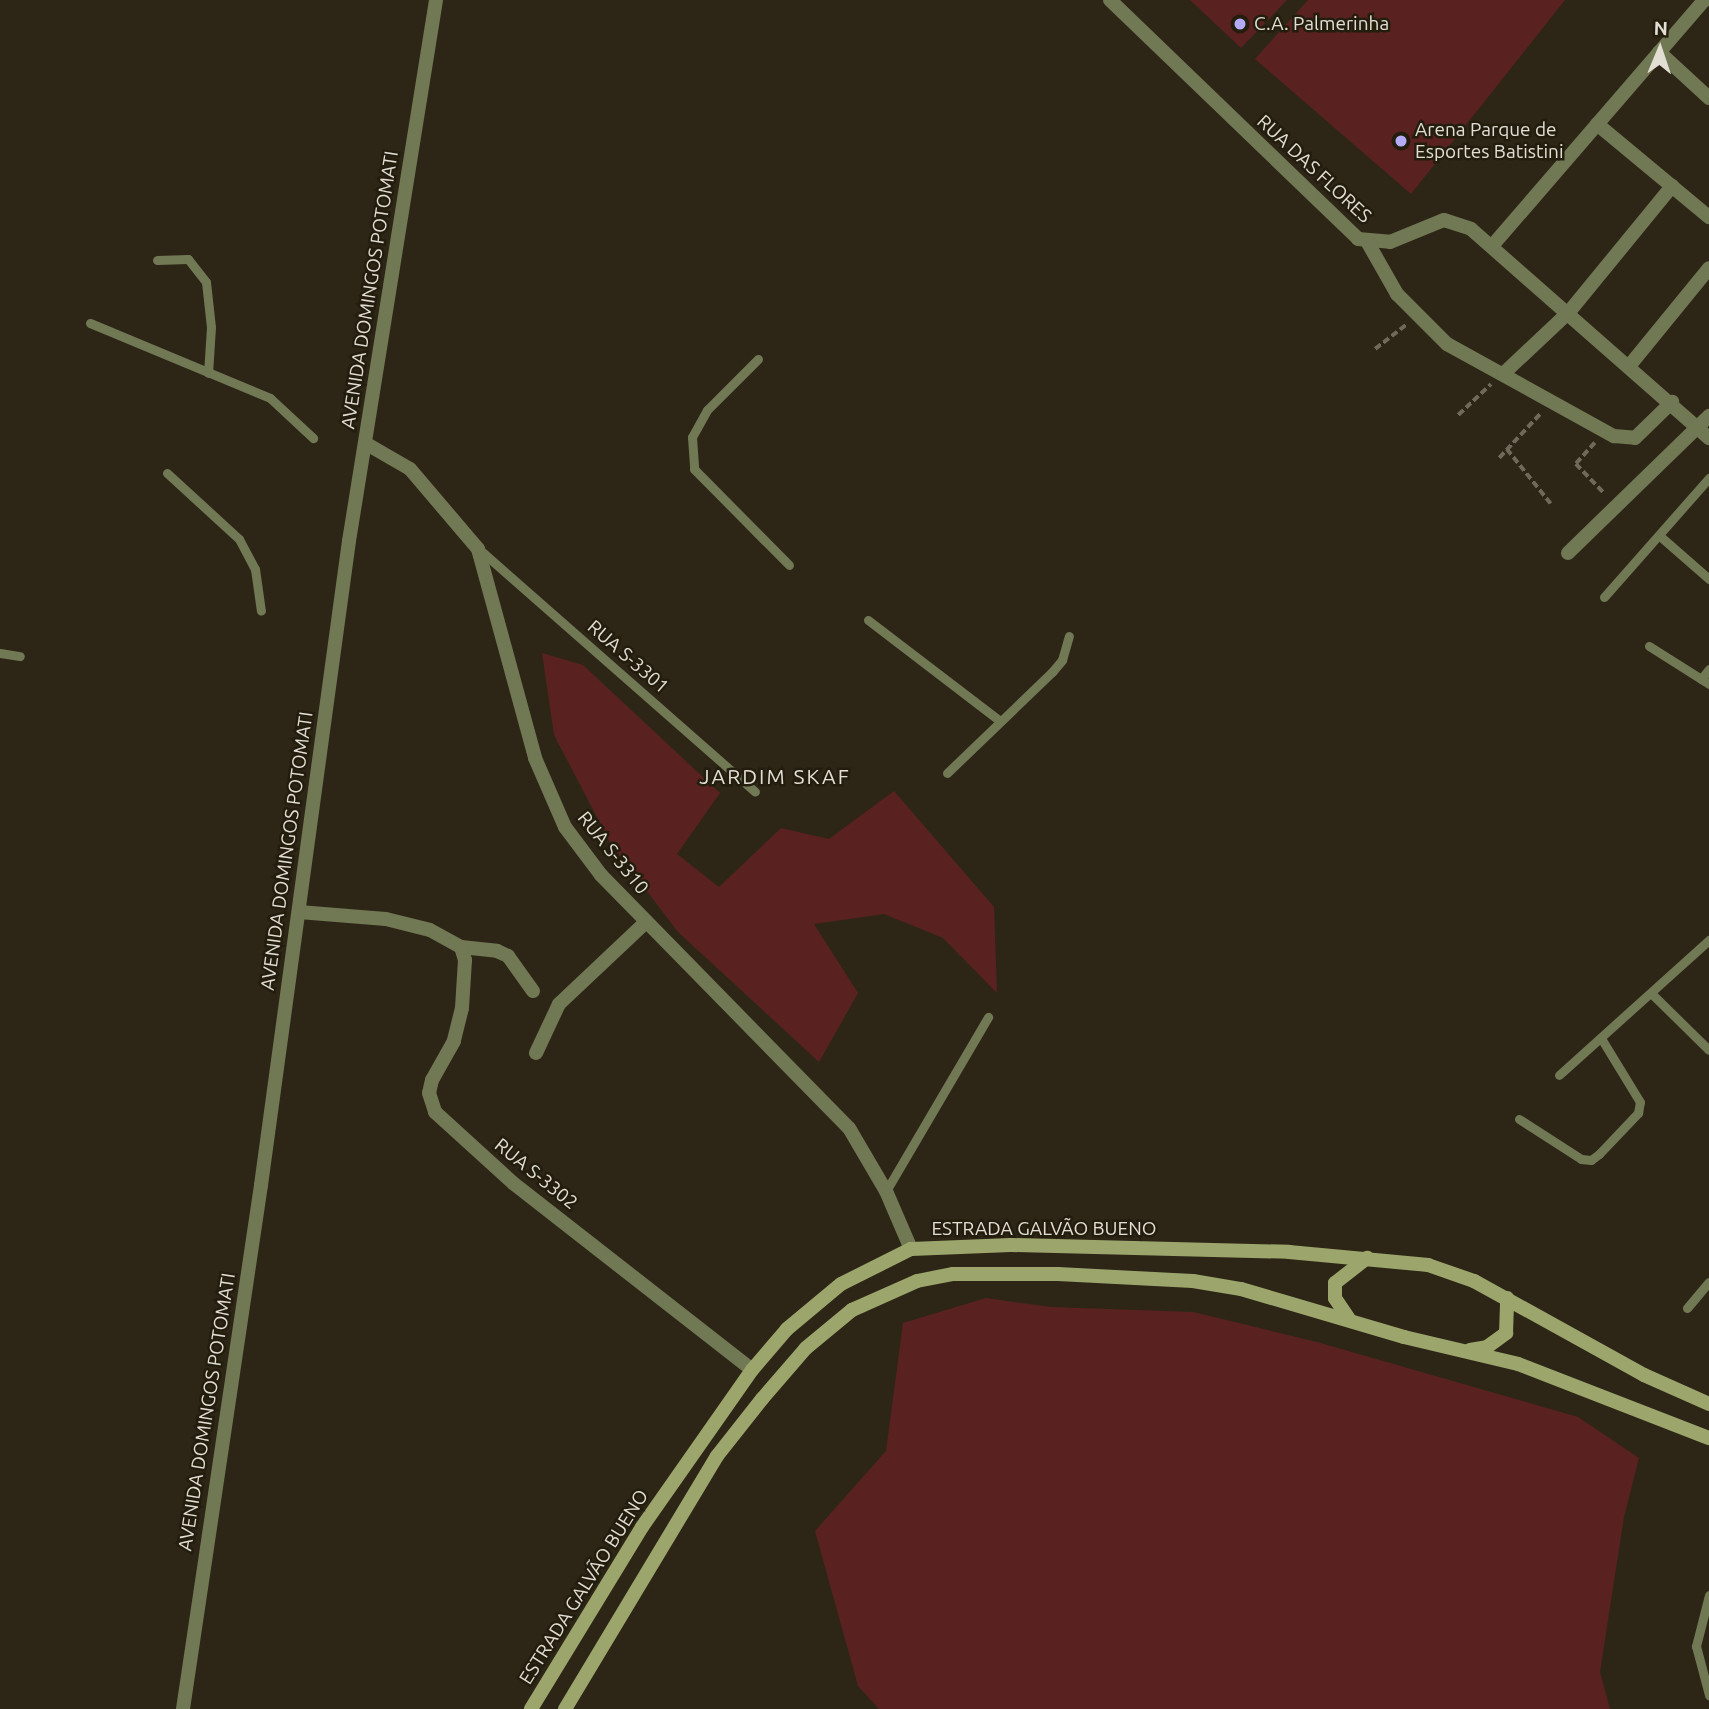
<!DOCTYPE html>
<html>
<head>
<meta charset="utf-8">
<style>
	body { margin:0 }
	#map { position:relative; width:1709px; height:1709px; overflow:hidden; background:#2d2617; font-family:Ubuntu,sans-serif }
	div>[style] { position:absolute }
	.green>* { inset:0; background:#5a2121 }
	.path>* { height:3.5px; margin-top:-1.75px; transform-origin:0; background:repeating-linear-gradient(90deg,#6f695c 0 7px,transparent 0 10.5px) }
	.service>* { height:9px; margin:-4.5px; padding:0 4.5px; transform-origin:4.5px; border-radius:4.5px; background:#717854 }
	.minor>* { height:14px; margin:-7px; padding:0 7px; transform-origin:7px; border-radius:7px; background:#717854 }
	.tertiary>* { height:14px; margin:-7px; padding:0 7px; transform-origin:7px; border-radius:7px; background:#717854 }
	.secondary>* { height:14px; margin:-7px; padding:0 7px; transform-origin:7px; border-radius:7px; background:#9ca66c }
	.dots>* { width:19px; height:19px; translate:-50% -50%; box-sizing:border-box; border:4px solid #231d0e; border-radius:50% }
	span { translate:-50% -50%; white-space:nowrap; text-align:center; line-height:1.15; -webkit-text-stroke:5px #231d0e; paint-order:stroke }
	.poi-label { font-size:19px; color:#e2ded4 }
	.left { translate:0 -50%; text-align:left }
	.street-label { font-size:19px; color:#e2ded4 }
	.neighbourhood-label { font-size:21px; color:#e2ded4; letter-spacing:2px }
	.north { position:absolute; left:1625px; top:14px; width:70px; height:70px; -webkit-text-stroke:5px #231d0e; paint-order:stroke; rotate:2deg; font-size:19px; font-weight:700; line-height:28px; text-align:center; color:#e2ded4 }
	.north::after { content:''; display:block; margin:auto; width:24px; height:32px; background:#e2ded4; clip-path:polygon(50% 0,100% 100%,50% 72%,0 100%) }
</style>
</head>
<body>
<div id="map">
	<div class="green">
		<div style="clip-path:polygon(1190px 0,1287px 0,1241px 48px)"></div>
		<div style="clip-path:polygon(1308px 0,1565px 0,1411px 194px,1255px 59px)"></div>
		<div style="clip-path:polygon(542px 653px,583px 665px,720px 793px,677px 854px,719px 887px,781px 828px,829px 839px,894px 791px,994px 907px,997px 993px,943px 938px,884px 914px,814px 924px,858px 993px,819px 1062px,678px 932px,611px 844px,554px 735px)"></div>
		<div style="clip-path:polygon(986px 1298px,1051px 1307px,1193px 1312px,1317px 1342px,1578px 1417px,1639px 1458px,1624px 1517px,1600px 1672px,1610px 1709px,879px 1709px,858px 1686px,815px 1531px,886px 1451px,903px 1323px)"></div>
	</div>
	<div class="path">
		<div style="left:1375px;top:349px;width:41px;rotate:-38deg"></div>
		<div style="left:1458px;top:415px;width:45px;rotate:-43.2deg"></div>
		<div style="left:1595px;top:443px;width:28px;rotate:132deg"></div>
		<div style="left:1576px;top:464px;width:42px;rotate:46deg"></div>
		<div style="left:1507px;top:449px;width:70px;rotate:51.3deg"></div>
		<div style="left:1499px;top:458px;width:62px;rotate:-47deg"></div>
	</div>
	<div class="service">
		<div style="left:157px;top:260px;width:31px;rotate:-2deg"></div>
		<div style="left:188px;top:259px;width:29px;rotate:52deg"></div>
		<div style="left:206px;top:282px;width:45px;rotate:83.7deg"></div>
		<div style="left:211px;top:327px;width:46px;rotate:93.7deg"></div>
		<div style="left:90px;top:323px;width:195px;rotate:22.6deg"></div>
		<div style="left:270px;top:398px;width:59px;rotate:42.9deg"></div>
		<div style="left:758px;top:359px;width:72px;rotate:135deg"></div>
		<div style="left:707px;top:410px;width:31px;rotate:119deg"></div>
		<div style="left:692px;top:437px;width:32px;rotate:86deg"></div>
		<div style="left:694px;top:469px;width:135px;rotate:45.3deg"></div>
		<div style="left:167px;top:473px;width:98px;rotate:42.5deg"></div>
		<div style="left:239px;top:539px;width:34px;rotate:62deg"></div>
		<div style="left:255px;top:569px;width:42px;rotate:81.9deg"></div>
		<div style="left:1661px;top:537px;width:64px;rotate:41.2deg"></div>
		<div style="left:480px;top:550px;width:366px;rotate:41.3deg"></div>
		<div style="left:1604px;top:597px;width:159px;rotate:-48.6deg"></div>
		<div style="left:868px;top:620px;width:166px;rotate:37.4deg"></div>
		<div style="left:1649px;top:646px;width:71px;rotate:32.3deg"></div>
		<div style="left:0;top:653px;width:20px;rotate:9deg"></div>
		<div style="left:1701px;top:679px;width:13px;rotate:-51deg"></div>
		<div style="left:947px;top:773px;width:146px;rotate:-43.9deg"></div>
		<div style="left:1052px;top:672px;width:16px;rotate:-50deg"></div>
		<div style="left:1062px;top:660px;width:25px;rotate:-74deg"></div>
		<div style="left:1653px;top:995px;width:78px;rotate:44.5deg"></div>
		<div style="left:1559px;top:1075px;width:202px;rotate:-42deg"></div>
		<div style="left:1519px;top:1119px;width:74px;rotate:32.8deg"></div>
		<div style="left:1581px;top:1159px;width:10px;rotate:6deg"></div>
		<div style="left:1591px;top:1160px;width:10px;rotate:-37deg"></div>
		<div style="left:1599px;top:1154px;width:57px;rotate:-46.4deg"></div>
		<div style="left:1638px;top:1113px;width:11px;rotate:-80deg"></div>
		<div style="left:1640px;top:1102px;width:75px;rotate:-121.4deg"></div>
		<div style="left:886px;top:1191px;width:202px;rotate:-59.6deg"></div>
		<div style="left:1687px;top:1308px;width:34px;rotate:-50deg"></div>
		<div style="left:1709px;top:1595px;width:53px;rotate:104.3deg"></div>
		<div style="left:1696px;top:1646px;width:51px;rotate:75.1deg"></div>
	</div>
	<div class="minor">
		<div style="left:1110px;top:0;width:344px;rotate:43.9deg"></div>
		<div style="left:1358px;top:239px;width:32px;rotate:5deg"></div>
		<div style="left:1390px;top:242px;width:58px;rotate:-22.2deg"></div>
		<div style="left:1444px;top:220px;width:28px;rotate:18deg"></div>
		<div style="left:1471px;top:229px;width:317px;rotate:41.3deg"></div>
		<div style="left:1659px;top:52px;width:68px;rotate:42.6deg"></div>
		<div style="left:1597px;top:124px;width:146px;rotate:39.7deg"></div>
		<div style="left:1368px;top:243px;width:59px;rotate:60.4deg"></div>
		<div style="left:1397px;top:294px;width:71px;rotate:45deg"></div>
		<div style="left:1447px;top:344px;width:191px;rotate:28.9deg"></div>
		<div style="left:1614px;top:436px;width:21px;rotate:5deg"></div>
		<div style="left:1635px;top:438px;width:52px;rotate:-44.2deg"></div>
		<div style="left:1492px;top:246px;width:325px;rotate:-49.2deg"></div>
		<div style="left:1630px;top:365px;width:125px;rotate:-50.8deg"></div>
		<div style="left:1503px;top:374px;width:91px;rotate:-43.2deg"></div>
		<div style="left:1569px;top:312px;width:163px;rotate:-50.7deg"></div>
		<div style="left:365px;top:443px;width:52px;rotate:30deg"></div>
		<div style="left:410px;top:469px;width:105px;rotate:49.6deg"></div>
		<div style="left:478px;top:549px;width:217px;rotate:74.7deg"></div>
		<div style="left:535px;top:758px;width:75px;rotate:66.5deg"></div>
		<div style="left:565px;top:827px;width:60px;rotate:53.1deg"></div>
		<div style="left:601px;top:875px;width:354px;rotate:45.6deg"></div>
		<div style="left:849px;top:1128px;width:73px;rotate:59.6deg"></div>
		<div style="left:886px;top:1191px;width:63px;rotate:66.7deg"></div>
		<div style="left:1568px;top:553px;width:197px;rotate:-44.2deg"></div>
		<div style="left:299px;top:912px;width:87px;rotate:4.6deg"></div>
		<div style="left:386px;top:919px;width:45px;rotate:14deg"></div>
		<div style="left:430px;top:930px;width:35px;rotate:29deg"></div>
		<div style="left:461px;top:947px;width:36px;rotate:6deg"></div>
		<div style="left:497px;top:951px;width:12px;rotate:24deg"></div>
		<div style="left:508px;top:956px;width:43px;rotate:54.5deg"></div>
		<div style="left:461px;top:947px;width:14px;rotate:73deg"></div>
		<div style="left:465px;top:960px;width:48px;rotate:93.6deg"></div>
		<div style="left:462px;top:1008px;width:34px;rotate:104deg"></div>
		<div style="left:454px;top:1041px;width:45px;rotate:119.4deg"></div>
		<div style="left:432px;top:1080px;width:13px;rotate:103deg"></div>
		<div style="left:429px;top:1093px;width:20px;rotate:72deg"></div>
		<div style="left:435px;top:1112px;width:105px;rotate:42.3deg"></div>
		<div style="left:513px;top:1183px;width:303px;rotate:38deg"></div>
		<div style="left:536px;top:1053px;width:54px;rotate:-64.9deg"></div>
		<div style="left:559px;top:1004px;width:120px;rotate:-43.3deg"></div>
	</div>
	<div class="tertiary">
		<div style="left:183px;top:1709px;width:530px;rotate:-81.53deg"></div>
		<div style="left:261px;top:1185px;width:650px;rotate:-82.22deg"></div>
		<div style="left:349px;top:541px;width:548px;rotate:-80.86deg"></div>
	</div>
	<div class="secondary">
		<div style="left:1349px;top:1319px;width:25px;rotate:-124deg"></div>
		<div style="left:1335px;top:1298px;width:15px;rotate:-90deg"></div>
		<div style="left:1335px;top:1283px;width:41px;rotate:-38deg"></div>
		<div style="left:1470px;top:1350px;width:17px;rotate:-10deg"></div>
		<div style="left:1487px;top:1347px;width:24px;rotate:-36deg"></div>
		<div style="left:1506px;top:1333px;width:35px;rotate:-88deg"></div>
		<div style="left:531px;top:1709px;width:213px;rotate:-58.6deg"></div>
		<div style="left:642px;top:1527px;width:192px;rotate:-55deg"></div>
		<div style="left:752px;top:1370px;width:54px;rotate:-49.5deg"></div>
		<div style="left:787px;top:1329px;width:70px;rotate:-39.8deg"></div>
		<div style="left:841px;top:1284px;width:78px;rotate:-26.6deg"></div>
		<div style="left:911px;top:1249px;width:100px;rotate:-2.3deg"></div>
		<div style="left:1011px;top:1245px;width:278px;rotate:1.4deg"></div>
		<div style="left:1289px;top:1252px;width:140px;rotate:5.3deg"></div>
		<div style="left:1428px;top:1265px;width:49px;rotate:19.2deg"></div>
		<div style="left:1474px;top:1281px;width:194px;rotate:28.9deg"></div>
		<div style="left:1644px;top:1375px;width:71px;rotate:24deg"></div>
		<div style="left:565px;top:1709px;width:295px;rotate:-59deg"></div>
		<div style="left:717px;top:1456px;width:73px;rotate:-51.7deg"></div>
		<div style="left:762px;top:1399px;width:67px;rotate:-49.2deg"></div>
		<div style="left:806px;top:1348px;width:60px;rotate:-39.6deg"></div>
		<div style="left:852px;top:1310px;width:71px;rotate:-24deg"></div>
		<div style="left:917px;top:1281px;width:37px;rotate:-11deg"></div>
		<div style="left:953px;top:1274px;width:105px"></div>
		<div style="left:1058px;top:1274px;width:135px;rotate:3deg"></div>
		<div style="left:1193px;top:1281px;width:49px;rotate:9.5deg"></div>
		<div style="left:1241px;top:1289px;width:170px;rotate:16.4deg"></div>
		<div style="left:1404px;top:1337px;width:117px;rotate:13.3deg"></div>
		<div style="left:1518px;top:1364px;width:205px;rotate:21.2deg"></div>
	</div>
	<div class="dots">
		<div style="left:1240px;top:24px;background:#b5acf9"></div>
		<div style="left:1401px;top:141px;background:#b5acf9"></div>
	</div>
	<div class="poi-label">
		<span class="left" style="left:1254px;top:24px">C.A. Palmerinha</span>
		<span class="left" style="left:1415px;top:141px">Arena Parque de<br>Esportes Batistini</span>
	</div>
	<div class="street-label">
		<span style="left:1314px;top:169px;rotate:43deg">RUA DAS FLORES</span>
		<span style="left:370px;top:290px;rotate:-81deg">AVENIDA DOMINGOS POTOMATI</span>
		<span style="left:628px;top:657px;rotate:41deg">RUA S-3301</span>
		<span style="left:287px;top:851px;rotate:-82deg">AVENIDA DOMINGOS POTOMATI</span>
		<span style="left:613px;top:853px;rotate:51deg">RUA S-3310</span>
		<span style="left:536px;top:1174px;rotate:39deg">RUA S-3302</span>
		<span style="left:1044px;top:1229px">ESTRADA GALVÃO BUENO</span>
		<span style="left:207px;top:1412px;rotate:-81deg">AVENIDA DOMINGOS POTOMATI</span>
		<span style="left:584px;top:1587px;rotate:-58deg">ESTRADA GALVÃO BUENO</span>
	</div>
	<div class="neighbourhood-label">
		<span style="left:775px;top:776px">JARDIM SKAF</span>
	</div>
	<div class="north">N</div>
</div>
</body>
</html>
